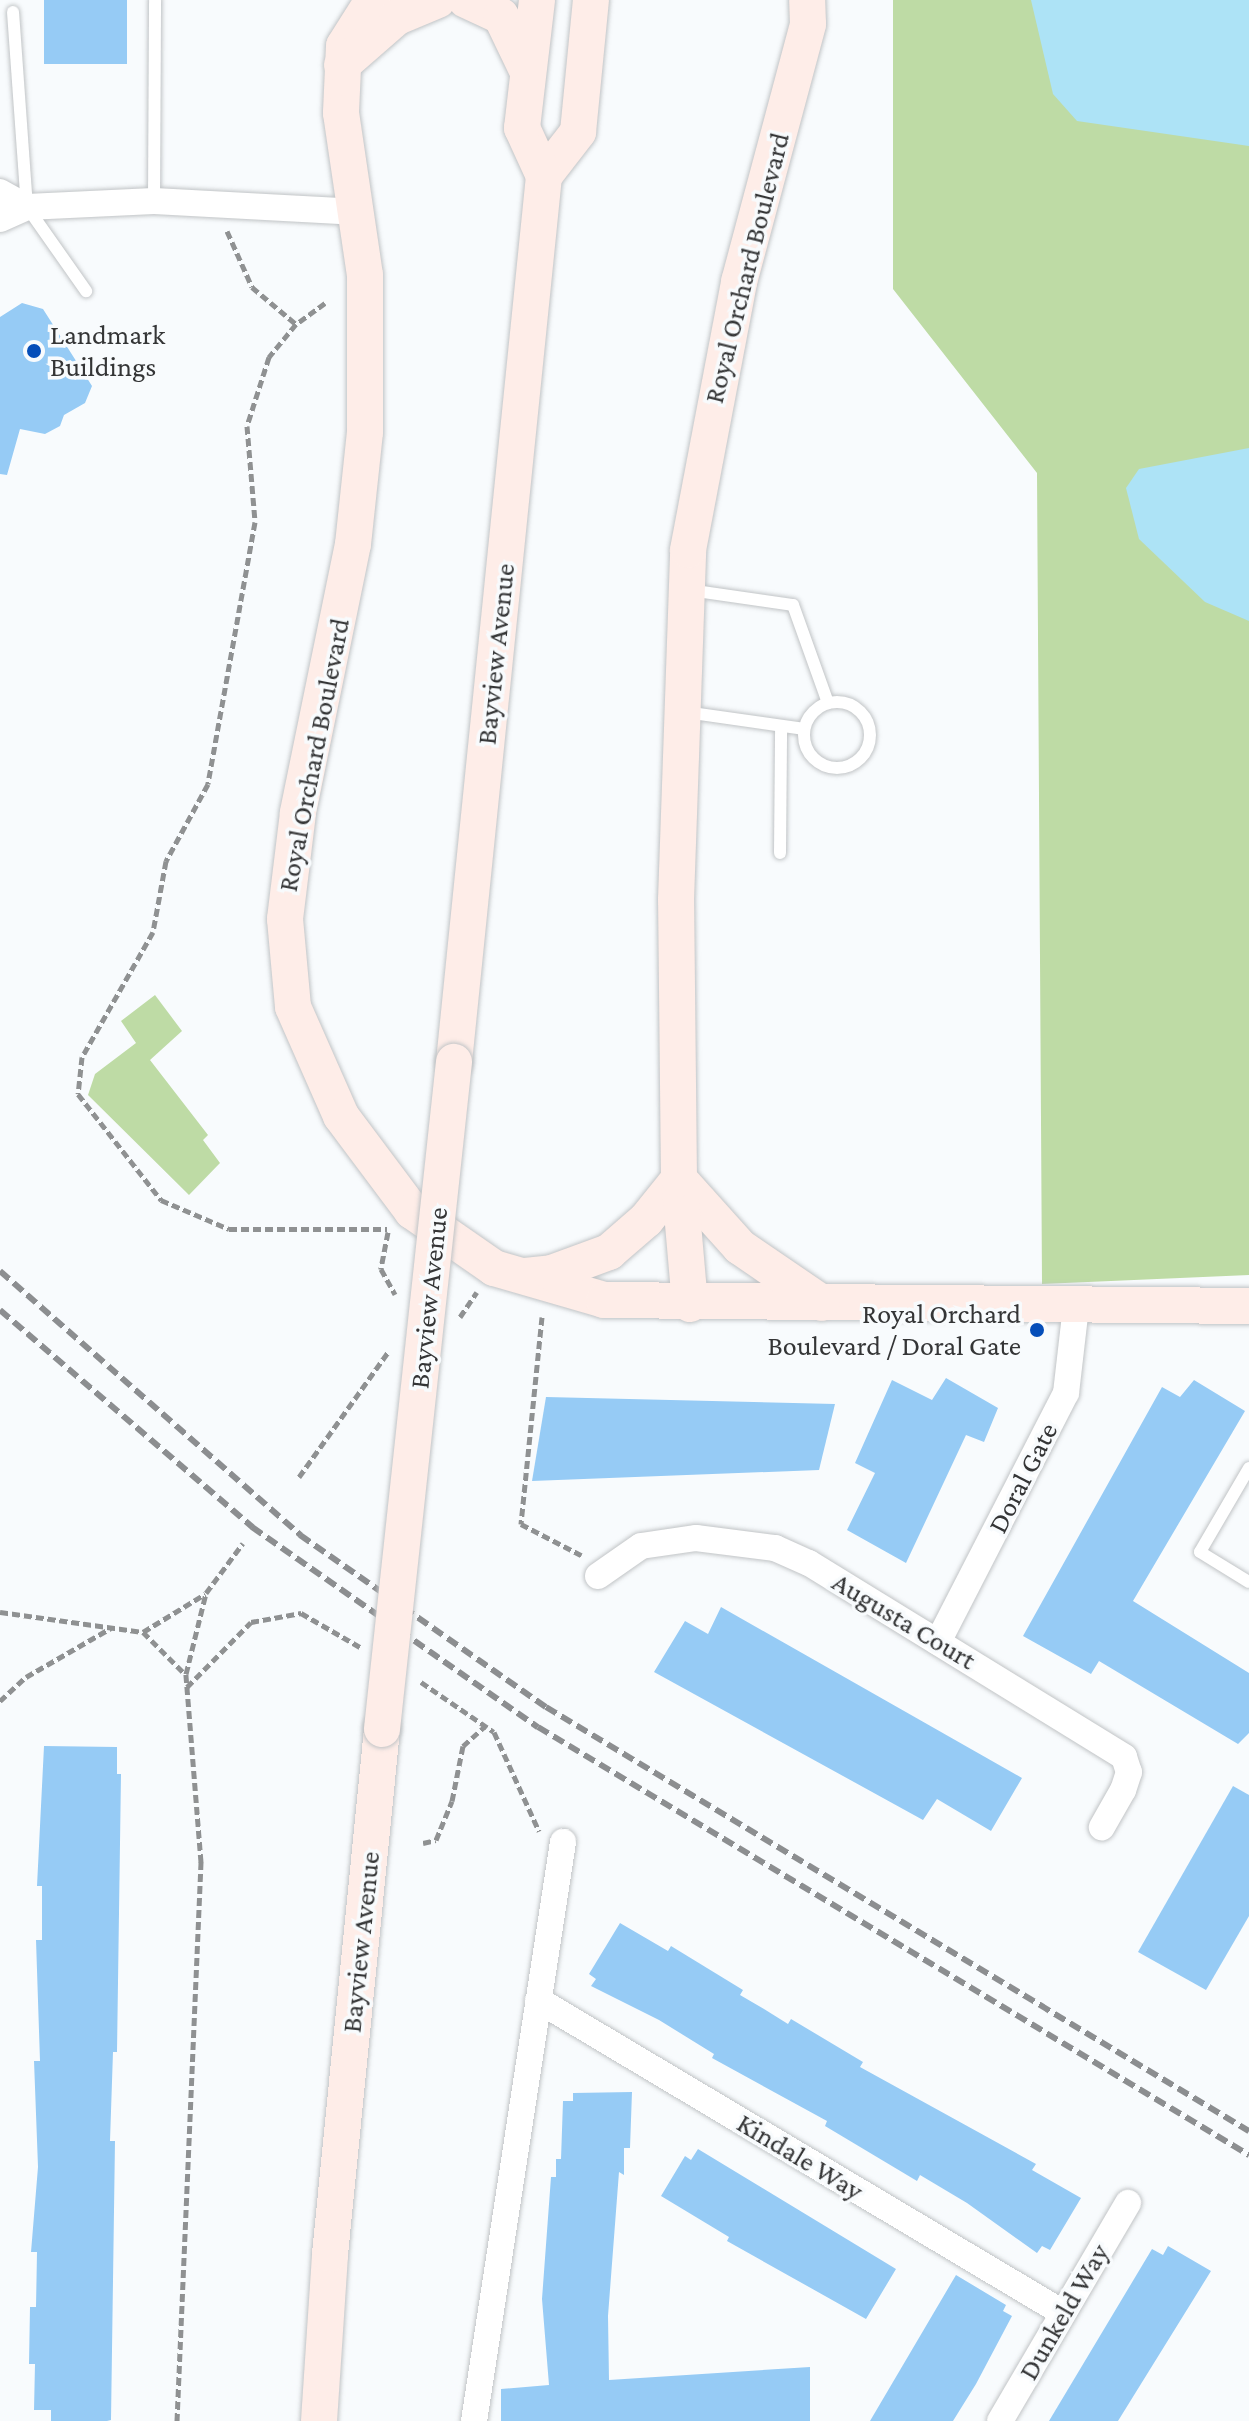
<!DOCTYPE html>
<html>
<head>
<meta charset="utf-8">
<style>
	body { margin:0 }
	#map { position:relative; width:1249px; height:2421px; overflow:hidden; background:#f8fbfd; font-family:"Crimson Pro",serif }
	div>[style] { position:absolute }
	.green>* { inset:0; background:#bedba5 }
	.water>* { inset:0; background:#ade3f6 }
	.building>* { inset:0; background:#96cbf5; transform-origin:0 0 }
	.path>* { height:5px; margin-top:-2.5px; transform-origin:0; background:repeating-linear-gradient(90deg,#8f9192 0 8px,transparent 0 12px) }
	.roads { filter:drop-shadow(0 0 2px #c1c4c6) drop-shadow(0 0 2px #c1c4c6) }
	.lane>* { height:12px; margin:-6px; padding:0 6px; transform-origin:6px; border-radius:6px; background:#fff }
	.lane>.ring { margin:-6px; padding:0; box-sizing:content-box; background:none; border:12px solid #fff; border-radius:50% }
	.street>* { height:26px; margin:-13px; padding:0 13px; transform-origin:13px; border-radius:13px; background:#fff }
	.secondary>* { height:36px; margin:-18px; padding:0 18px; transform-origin:18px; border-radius:18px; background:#feede8 }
	.rail>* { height:6px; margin-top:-3px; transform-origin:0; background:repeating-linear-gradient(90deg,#8c8e90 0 12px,transparent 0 18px) }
	.bridges { filter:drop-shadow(0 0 2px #c1c4c6) drop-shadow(0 0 2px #c1c4c6) }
	.secondary-bridge>* { height:36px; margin:-18px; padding:0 18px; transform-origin:18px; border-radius:18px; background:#feede8 }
	.dots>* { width:22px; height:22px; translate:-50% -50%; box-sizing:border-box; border:4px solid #f8fbfd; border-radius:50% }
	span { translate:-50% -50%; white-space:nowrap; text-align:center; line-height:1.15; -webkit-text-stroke:7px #f8fbfd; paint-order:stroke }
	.street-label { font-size:28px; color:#343536 }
	.poi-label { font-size:28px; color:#343536 }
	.left { translate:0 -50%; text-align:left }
	.right { translate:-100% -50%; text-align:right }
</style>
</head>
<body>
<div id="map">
	<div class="green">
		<div style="clip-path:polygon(893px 0,1249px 0,1249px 1275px,1042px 1284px,1037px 473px,893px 289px)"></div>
		<div style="clip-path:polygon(155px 995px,182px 1031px,150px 1060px,208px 1135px,203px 1140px,220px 1163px,189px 1195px,88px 1095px,95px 1074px,136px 1043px,121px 1021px)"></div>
	</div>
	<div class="water">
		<div style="clip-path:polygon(1031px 0,1249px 0,1249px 146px,1077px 121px,1053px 94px)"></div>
		<div style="clip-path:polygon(1249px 448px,1249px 621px,1205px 602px,1139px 539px,1126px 488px,1139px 469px)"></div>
	</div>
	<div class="building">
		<div style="left:44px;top:0;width:83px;height:64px"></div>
		<div style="clip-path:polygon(22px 303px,43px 309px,92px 386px,85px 403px,64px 415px,60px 426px,45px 434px,20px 429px,7px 475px,0 474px,0 317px)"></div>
		<div style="clip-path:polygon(946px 1378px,998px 1408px,984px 1442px,966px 1435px,906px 1563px,847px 1530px,875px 1473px,855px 1463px,892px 1380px,932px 1400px)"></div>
		<div style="clip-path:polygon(1194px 1380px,1245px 1411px,1133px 1601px,1249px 1673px,1249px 1733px,1238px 1744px,1099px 1661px,1091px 1674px,1023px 1636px,1162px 1387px,1180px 1397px)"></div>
		<div style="clip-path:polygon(546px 1397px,835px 1404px,819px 1470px,532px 1481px)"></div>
		<div style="clip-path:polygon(721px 1607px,1022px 1778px,991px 1831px,937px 1799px,923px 1820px,654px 1672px,685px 1621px,708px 1634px)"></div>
		<div style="clip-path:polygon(44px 1746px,117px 1747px,117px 1774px,121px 1774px,117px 2052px,113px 2052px,110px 2141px,115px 2141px,111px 2420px,107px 2421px,51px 2421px,51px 2410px,34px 2410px,35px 2364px,29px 2364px,30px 2307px,36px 2307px,37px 2252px,31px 2252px,38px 2167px,34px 2061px,40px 2061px,36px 1940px,42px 1940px,42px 1886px,37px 1886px)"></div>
		<div style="clip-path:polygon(1233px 1786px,1249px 1795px,1249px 1916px,1206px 1990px,1138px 1952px)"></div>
		<div style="clip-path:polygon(620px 1923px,668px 1951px,671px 1946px,743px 1990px,740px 1995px,764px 2009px,788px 2024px,791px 2019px,863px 2062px,860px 2067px,1036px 2164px,1032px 2170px,1081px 2198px,1050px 2250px,1042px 2246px,1037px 2253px,967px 2203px,920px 2175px,917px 2181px,825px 2126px,827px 2121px,712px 2058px,714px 2054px,659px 2020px,591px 1986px,596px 1979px,589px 1974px)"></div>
		<div style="clip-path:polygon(632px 2092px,630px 2148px,624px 2148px,624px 2175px,619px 2172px,608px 2316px,609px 2380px,810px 2367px,810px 2421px,501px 2421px,501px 2389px,549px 2385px,542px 2299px,551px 2177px,556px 2177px,556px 2159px,561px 2159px,563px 2101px,573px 2101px,573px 2093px)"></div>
		<div style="clip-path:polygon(698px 2149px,896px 2269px,866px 2319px,727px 2241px,729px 2237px,661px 2196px,685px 2156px,691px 2160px)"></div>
		<div style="clip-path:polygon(1168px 2246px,1211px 2271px,1118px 2421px,1049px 2421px,1152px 2249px,1163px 2255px)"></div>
		<div style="clip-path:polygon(956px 2275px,1006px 2305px,1003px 2311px,1012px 2316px,976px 2384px,953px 2421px,870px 2421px)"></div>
	</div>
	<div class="path">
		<div style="left:227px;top:231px;width:61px;rotate:65.9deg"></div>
		<div style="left:252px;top:287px;width:57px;rotate:40.1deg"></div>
		<div style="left:325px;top:303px;width:36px;rotate:144deg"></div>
		<div style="left:296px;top:324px;width:43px;rotate:129.3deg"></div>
		<div style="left:269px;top:357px;width:72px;rotate:107.7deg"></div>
		<div style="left:247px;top:426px;width:96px;rotate:85.2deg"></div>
		<div style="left:255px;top:522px;width:266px;rotate:100.2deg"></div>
		<div style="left:208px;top:784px;width:88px;rotate:118.6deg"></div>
		<div style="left:166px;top:861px;width:72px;rotate:100.4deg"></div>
		<div style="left:153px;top:932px;width:144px;rotate:119.6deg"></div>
		<div style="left:82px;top:1057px;width:37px;rotate:96deg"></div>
		<div style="left:78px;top:1094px;width:135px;rotate:51.9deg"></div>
		<div style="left:161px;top:1200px;width:74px;rotate:23.1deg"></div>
		<div style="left:229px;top:1229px;width:158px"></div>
		<div style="left:388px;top:1232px;width:38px;rotate:101deg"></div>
		<div style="left:381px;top:1269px;width:29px;rotate:61deg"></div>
		<div style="left:460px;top:1317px;width:30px;rotate:-56deg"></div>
		<div style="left:542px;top:1317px;width:208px;rotate:95.8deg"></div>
		<div style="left:521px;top:1524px;width:68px;rotate:27.3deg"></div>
		<div style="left:299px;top:1477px;width:155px;rotate:-54.5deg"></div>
		<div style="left:0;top:1612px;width:144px;rotate:8deg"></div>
		<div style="left:143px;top:1632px;width:59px;rotate:45deg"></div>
		<div style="left:143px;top:1632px;width:73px;rotate:-31.5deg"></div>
		<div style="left:421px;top:1682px;width:88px;rotate:34.4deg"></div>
		<div style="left:494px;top:1732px;width:109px;rotate:65.6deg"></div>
		<div style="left:187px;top:1687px;width:91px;rotate:-45.4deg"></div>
		<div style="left:251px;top:1622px;width:51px;rotate:-10.2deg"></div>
		<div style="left:301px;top:1613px;width:68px;rotate:30deg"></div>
		<div style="left:0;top:1701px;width:35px;rotate:-43deg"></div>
		<div style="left:26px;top:1677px;width:98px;rotate:-30deg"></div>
		<div style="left:423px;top:1843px;width:13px;rotate:-13deg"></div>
		<div style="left:436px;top:1840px;width:42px;rotate:-67.7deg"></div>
		<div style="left:452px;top:1801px;width:56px;rotate:-78.7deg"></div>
		<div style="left:463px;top:1746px;width:31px;rotate:-42deg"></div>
		<div style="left:177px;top:2421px;width:560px;rotate:-87.54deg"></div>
		<div style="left:201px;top:1862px;width:189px;rotate:-94.6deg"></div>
		<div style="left:186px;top:1674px;width:83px;rotate:-76.1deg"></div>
		<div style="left:206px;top:1593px;width:62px;rotate:-53.5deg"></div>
	</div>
	<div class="roads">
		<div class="lane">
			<div style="left:13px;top:12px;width:196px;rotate:85.9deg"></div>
			<div style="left:27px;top:207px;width:103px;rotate:54.9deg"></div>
			<div style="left:154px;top:201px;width:201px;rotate:-89.7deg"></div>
			<div style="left:689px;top:590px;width:105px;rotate:8.2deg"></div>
			<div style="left:793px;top:605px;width:104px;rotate:70.3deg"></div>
			<div class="ring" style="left:804px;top:702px;width:54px;height:54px"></div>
			<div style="left:685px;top:712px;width:120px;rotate:8.1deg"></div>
			<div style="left:780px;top:853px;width:127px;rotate:-89.5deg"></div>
			<div style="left:1249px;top:1468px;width:97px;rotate:120.3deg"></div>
			<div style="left:1200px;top:1552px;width:57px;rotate:31.5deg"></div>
		</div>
		<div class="street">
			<div style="left:0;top:192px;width:31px;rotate:29deg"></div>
			<div style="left:0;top:219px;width:30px;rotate:-24deg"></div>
			<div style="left:27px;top:207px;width:127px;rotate:-2.7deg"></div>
			<div style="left:154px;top:201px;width:200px;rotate:3.1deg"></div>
			<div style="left:598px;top:1576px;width:52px;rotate:-34.9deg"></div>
			<div style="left:641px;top:1546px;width:56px;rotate:-8.3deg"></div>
			<div style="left:696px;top:1538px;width:80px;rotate:7.2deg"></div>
			<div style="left:775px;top:1548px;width:37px;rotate:24deg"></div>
			<div style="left:809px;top:1563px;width:370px;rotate:31.6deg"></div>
			<div style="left:1124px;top:1757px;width:16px;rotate:72deg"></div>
			<div style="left:1129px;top:1772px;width:19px;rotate:108deg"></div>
			<div style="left:1123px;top:1790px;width:43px;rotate:119.6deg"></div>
			<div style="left:938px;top:1642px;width:280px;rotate:-62.8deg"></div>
			<div style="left:1066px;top:1393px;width:88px;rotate:-83.4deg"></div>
			<div style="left:538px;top:2000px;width:611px;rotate:30.8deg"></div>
			<div style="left:474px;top:2421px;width:586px;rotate:-81.26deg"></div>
			<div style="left:1000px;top:2421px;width:253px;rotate:-59.6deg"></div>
		</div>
		<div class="secondary">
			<div style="left:373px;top:0;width:54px;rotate:122.2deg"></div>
			<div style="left:344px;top:46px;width:67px;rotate:92.6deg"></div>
			<div style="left:341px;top:113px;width:164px;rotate:81.6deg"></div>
			<div style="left:365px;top:275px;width:157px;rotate:90deg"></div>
			<div style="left:365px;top:432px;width:113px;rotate:96.1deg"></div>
			<div style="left:353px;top:544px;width:275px;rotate:101.6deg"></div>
			<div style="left:298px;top:813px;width:107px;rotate:97deg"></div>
			<div style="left:285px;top:919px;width:88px;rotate:84.8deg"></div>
			<div style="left:293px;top:1007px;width:119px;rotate:66.2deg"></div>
			<div style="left:341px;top:1116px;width:119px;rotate:53.2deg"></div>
			<div style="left:412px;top:1211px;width:100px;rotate:34.8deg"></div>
			<div style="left:494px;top:1268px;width:115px;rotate:16.2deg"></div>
			<div style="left:604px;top:1300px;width:645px;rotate:0.53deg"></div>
			<div style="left:466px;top:0;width:38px;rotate:25deg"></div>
			<div style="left:501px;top:16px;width:62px;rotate:64.3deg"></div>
			<div style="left:342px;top:65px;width:73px;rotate:-41.1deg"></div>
			<div style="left:397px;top:17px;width:44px;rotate:-22.5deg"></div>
			<div style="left:544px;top:176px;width:56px;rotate:-52.3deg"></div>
			<div style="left:578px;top:132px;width:133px;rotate:-84.4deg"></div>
			<div style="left:454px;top:1062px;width:891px;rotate:-84.2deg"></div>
			<div style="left:544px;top:176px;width:53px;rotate:-114.6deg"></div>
			<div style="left:522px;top:128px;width:129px;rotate:-83.3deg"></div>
			<div style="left:679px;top:1179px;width:91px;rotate:48.1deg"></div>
			<div style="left:740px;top:1247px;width:99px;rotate:34.3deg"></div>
			<div style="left:525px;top:1276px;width:27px;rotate:-6deg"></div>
			<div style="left:552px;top:1273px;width:61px;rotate:-20.2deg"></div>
			<div style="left:609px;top:1252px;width:49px;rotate:-40.9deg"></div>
			<div style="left:646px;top:1220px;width:53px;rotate:-51.2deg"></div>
			<div style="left:690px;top:1304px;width:125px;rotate:-95deg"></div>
			<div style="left:679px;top:1179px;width:279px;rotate:-90.6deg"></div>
			<div style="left:676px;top:900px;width:350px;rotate:-88deg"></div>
			<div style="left:688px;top:550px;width:273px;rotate:-79.2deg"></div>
			<div style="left:739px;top:282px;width:267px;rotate:-75deg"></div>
			<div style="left:808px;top:24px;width:24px;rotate:-92deg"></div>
			<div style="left:319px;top:2421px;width:167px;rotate:-86.2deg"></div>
			<div style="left:330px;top:2254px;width:528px;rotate:-84.34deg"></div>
		</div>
	</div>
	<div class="rail">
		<div style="left:0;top:1271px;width:400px;rotate:41.3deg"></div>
		<div style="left:300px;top:1535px;width:300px;rotate:35deg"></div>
		<div style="left:546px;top:1707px;width:821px;rotate:31.1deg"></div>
		<div style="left:0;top:1310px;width:333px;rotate:40.7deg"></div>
		<div style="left:252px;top:1527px;width:349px;rotate:35deg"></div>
		<div style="left:538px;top:1727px;width:830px;rotate:31.05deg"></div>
	</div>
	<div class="bridges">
		<div class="secondary-bridge">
			<div style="left:382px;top:1729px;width:671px;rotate:-83.84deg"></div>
		</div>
	</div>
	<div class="dots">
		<div style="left:34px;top:351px;background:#054eb9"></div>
		<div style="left:1037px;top:1330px;background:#054eb9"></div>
	</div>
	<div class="street-label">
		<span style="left:747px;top:268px;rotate:-76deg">Royal Orchard Boulevard</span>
		<span style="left:496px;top:654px;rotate:-84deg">Bayview Avenue</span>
		<span style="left:314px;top:755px;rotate:-79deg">Royal Orchard Boulevard</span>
		<span style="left:429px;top:1298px;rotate:-84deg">Bayview Avenue</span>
		<span style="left:1023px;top:1478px;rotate:-63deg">Doral Gate</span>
		<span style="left:904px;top:1621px;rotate:31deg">Augusta Court</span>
		<span style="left:361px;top:1942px;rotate:-84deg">Bayview Avenue</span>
		<span style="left:800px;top:2157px;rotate:31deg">Kindale Way</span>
		<span style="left:1064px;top:2312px;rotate:-60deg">Dunkeld Way</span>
	</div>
	<div class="poi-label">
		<span class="left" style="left:50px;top:351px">Landmark<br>Buildings</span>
		<span class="right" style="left:1021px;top:1330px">Royal Orchard<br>Boulevard / Doral Gate</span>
	</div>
</div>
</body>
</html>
